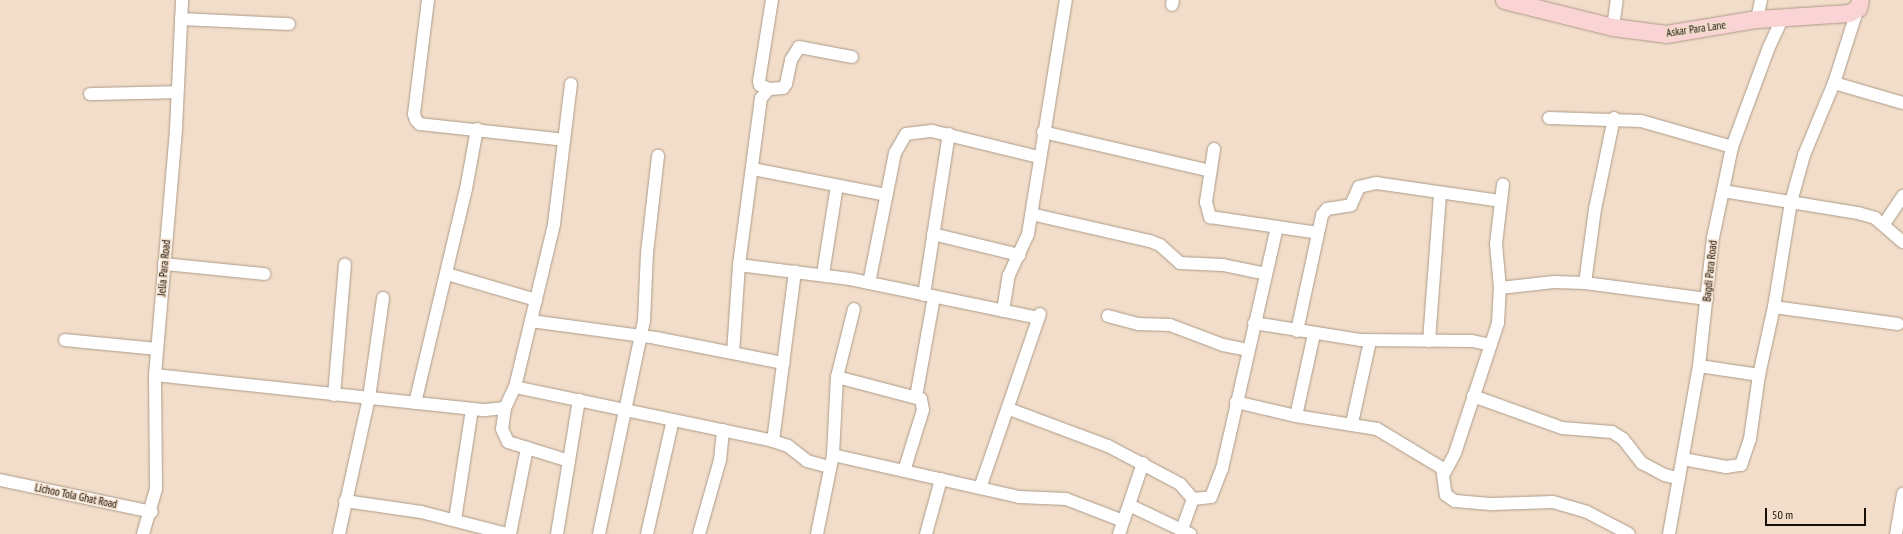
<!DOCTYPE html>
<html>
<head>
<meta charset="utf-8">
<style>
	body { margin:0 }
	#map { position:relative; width:1903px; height:534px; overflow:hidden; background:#f1ddc9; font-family:"PT Sans Narrow",sans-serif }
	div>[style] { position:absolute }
	.roads { filter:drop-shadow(0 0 1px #ac9a88) drop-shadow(0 0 1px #ac9a88) }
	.street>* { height:12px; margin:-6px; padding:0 6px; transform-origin:6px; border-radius:6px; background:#fff }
	.secondary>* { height:17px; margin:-8.5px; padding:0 8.5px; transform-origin:8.5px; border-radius:8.5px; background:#fad3d4 }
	span { translate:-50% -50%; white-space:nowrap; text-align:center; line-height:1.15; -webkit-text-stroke:3px #f1ddc9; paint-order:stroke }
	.street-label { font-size:11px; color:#171009 }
	.scale { position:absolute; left:1765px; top:508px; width:101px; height:18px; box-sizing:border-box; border:2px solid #171009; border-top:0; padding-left:5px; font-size:12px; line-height:14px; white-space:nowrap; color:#171009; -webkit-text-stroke:3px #f1ddc9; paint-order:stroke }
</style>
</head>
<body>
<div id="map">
	<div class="roads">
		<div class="street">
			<div style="left:428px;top:0;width:115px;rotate:97deg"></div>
			<div style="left:414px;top:114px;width:6px;rotate:72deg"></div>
			<div style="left:416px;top:120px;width:6px;rotate:45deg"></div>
			<div style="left:420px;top:124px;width:145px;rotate:6.3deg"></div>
			<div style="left:1172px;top:5px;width:5px;rotate:-79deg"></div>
			<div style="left:181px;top:19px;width:108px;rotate:2.7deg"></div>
			<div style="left:1757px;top:19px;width:19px;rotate:-78deg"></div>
			<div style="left:1613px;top:27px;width:27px;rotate:-82deg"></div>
			<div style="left:1834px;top:83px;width:72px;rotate:16.2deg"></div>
			<div style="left:769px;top:89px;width:10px;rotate:-156deg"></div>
			<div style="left:760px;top:85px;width:4px;rotate:-104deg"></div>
			<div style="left:759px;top:81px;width:82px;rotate:-80.9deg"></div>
			<div style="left:90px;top:94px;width:87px;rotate:-1.3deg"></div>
			<div style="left:1549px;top:118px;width:92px;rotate:1.9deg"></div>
			<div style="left:1641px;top:121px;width:95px;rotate:15.9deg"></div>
			<div style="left:1043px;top:132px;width:171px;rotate:13.1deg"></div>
			<div style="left:1214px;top:149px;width:54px;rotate:98.6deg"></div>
			<div style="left:1206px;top:202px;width:16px;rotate:75deg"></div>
			<div style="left:1210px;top:217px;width:109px;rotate:8.4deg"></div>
			<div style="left:753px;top:169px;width:136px;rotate:11deg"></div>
			<div style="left:1723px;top:191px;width:137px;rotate:9.3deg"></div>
			<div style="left:1858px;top:213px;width:18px;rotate:16deg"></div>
			<div style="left:1875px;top:218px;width:37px;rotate:41deg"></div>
			<div style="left:1031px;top:214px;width:122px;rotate:12.8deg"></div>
			<div style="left:1150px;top:241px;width:11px;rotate:22deg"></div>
			<div style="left:1160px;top:245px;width:27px;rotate:42deg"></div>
			<div style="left:1180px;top:263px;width:43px;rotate:2.7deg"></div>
			<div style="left:1223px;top:265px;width:44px;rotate:11.8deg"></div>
			<div style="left:1884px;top:224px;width:34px;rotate:-56deg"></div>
			<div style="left:933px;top:234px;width:89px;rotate:13.7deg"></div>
			<div style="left:164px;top:264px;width:101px;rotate:5.7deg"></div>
			<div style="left:739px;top:265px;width:112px;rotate:7.2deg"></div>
			<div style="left:850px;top:279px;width:192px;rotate:11.7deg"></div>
			<div style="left:447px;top:274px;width:93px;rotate:16.3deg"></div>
			<div style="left:823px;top:274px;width:89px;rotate:-81deg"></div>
			<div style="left:869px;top:283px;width:133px;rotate:-78.7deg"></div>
			<div style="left:895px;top:153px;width:22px;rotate:-60deg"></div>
			<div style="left:906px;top:134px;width:26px;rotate:-7deg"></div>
			<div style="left:932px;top:131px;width:110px;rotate:13.7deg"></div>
			<div style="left:1585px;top:283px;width:75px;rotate:-82.3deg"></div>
			<div style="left:1595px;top:209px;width:93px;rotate:-78.2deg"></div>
			<div style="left:1500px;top:288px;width:54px;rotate:-6.3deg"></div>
			<div style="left:1554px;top:282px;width:31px;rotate:2deg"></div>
			<div style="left:1585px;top:283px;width:123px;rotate:7.5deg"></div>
			<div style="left:924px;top:295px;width:163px;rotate:-81.2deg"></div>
			<div style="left:1774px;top:307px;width:106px;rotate:-80.8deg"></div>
			<div style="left:1791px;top:202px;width:49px;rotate:-74.5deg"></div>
			<div style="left:1804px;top:155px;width:78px;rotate:-67.4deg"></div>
			<div style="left:1834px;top:83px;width:79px;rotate:-72.3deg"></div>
			<div style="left:1003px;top:311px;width:36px;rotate:-81deg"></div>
			<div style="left:1009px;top:275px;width:45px;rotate:-65.1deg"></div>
			<div style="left:1028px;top:234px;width:237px;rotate:-80.8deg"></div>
			<div style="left:1108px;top:316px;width:31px;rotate:15deg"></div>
			<div style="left:1138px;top:324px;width:32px;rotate:2deg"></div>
			<div style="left:1170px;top:325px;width:57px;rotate:20.7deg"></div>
			<div style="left:1223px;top:345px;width:25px;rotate:11deg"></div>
			<div style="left:531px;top:321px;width:126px;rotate:7.7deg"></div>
			<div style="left:656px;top:338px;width:130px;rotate:11.1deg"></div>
			<div style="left:1254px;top:323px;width:107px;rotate:9.1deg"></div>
			<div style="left:1360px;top:340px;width:112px;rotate:0.5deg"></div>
			<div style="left:1472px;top:341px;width:19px;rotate:12deg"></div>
			<div style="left:1297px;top:331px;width:119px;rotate:-77.8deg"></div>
			<div style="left:1322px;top:215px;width:8px;rotate:-50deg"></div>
			<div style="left:1327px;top:209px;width:24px;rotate:-9deg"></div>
			<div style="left:1351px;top:205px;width:20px;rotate:-66deg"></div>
			<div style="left:1359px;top:187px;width:17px;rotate:-13deg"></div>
			<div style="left:1376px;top:183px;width:126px;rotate:8.2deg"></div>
			<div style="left:65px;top:340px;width:92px;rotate:5.6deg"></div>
			<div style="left:1429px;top:341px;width:148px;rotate:-85.7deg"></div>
			<div style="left:733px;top:353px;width:88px;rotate:-86.1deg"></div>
			<div style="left:739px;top:265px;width:168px;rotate:-82.5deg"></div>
			<div style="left:761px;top:98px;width:12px;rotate:-48deg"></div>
			<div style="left:769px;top:89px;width:14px;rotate:-4deg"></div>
			<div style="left:783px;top:88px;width:5px;rotate:-53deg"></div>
			<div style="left:786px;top:84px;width:25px;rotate:-78deg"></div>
			<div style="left:791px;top:60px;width:15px;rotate:-58deg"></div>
			<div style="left:799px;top:47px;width:54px;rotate:10.7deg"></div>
			<div style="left:1699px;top:366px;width:61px;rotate:8.5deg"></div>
			<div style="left:1759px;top:375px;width:70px;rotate:-77.6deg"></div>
			<div style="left:1774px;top:307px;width:125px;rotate:7.8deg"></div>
			<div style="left:155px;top:375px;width:332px;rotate:6.1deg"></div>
			<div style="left:485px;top:410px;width:20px;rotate:-6deg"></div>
			<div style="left:505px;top:408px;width:23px;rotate:-65deg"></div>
			<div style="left:515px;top:387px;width:168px;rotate:-76.5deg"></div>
			<div style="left:554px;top:224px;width:141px;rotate:-83.1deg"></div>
			<div style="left:837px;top:377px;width:87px;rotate:14.7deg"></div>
			<div style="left:921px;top:399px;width:11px;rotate:80deg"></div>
			<div style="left:923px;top:410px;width:64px;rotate:107.3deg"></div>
			<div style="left:515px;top:387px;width:264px;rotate:11.8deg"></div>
			<div style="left:773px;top:441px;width:16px;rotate:18deg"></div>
			<div style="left:788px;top:446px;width:24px;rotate:38deg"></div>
			<div style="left:807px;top:461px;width:24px;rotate:15deg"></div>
			<div style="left:334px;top:395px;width:131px;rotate:-85.2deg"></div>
			<div style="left:1473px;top:396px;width:95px;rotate:19.8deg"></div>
			<div style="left:1562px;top:428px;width:50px;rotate:4.6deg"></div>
			<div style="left:1612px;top:432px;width:13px;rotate:32deg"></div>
			<div style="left:1623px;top:439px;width:31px;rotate:52deg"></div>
			<div style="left:1642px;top:463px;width:26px;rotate:28deg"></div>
			<div style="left:1665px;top:475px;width:12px;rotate:14deg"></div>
			<div style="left:916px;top:397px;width:102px;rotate:-79.8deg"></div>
			<div style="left:1236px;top:402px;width:62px;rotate:13.1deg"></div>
			<div style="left:1296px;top:416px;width:82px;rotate:9.1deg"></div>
			<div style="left:1377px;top:429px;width:76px;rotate:31deg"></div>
			<div style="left:1442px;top:468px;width:27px;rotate:82deg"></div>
			<div style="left:1446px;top:495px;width:11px;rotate:34deg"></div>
			<div style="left:1455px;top:501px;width:38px;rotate:5deg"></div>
			<div style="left:1493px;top:504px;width:60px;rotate:-1.9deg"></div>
			<div style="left:1553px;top:502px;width:35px;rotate:16deg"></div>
			<div style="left:1587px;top:512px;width:47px;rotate:27.6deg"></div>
			<div style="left:415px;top:403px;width:220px;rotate:-76.6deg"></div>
			<div style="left:466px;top:189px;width:61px;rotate:-79.6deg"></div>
			<div style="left:505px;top:408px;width:21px;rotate:98deg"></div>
			<div style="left:502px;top:429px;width:14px;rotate:65deg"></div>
			<div style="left:508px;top:442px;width:64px;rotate:17.3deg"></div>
			<div style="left:1009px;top:409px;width:106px;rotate:20.5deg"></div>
			<div style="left:1108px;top:446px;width:81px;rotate:27.8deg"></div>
			<div style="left:1180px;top:484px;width:20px;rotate:49deg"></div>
			<div style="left:1193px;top:499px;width:33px;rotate:110deg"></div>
			<div style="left:1296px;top:416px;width:84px;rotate:-77.6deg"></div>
			<div style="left:1352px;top:423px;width:84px;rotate:-77.6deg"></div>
			<div style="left:773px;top:441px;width:171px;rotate:-82.6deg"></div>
			<div style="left:833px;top:455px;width:191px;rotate:12.7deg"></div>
			<div style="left:1019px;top:497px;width:47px;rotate:2.4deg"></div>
			<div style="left:1066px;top:499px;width:61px;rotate:21.1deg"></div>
			<div style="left:1683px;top:459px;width:44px;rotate:10.5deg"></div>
			<div style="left:1726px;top:467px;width:15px;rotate:-8deg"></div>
			<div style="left:1741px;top:465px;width:28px;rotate:-71deg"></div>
			<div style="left:1750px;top:439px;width:65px;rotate:-82deg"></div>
			<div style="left:1445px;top:472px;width:21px;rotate:-62deg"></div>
			<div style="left:1455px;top:453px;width:137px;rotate:-71.7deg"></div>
			<div style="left:1498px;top:323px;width:35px;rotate:-87deg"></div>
			<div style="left:1500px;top:288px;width:44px;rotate:-95.2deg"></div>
			<div style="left:1496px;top:244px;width:60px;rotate:-83.3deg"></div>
			<div style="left:0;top:480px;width:155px;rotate:11.9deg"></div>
			<div style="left:980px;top:488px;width:184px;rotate:-71deg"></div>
			<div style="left:1193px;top:499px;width:18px;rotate:-6deg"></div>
			<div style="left:1211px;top:497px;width:30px;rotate:-69deg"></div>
			<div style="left:1222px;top:469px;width:248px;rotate:-77.2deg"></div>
			<div style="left:345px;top:501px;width:77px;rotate:8.2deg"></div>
			<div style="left:421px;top:512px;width:89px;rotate:14.3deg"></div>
			<div style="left:1129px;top:505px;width:68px;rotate:25.4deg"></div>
			<div style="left:455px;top:520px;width:112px;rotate:-81.3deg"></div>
			<div style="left:143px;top:534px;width:47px;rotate:-73.9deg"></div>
			<div style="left:156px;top:489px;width:114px;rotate:-90.5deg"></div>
			<div style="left:155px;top:375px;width:247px;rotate:-85.1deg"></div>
			<div style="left:176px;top:129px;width:129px;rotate:-87.3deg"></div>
			<div style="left:339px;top:534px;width:139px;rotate:-77.6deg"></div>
			<div style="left:369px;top:398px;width:101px;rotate:-82deg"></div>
			<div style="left:510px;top:534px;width:88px;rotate:-78.8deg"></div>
			<div style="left:557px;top:534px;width:136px;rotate:-80.7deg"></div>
			<div style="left:599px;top:534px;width:218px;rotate:-78.1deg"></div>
			<div style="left:644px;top:321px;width:68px;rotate:-87.5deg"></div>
			<div style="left:647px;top:253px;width:98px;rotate:-83.5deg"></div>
			<div style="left:647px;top:534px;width:117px;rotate:-77.2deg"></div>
			<div style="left:699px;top:534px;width:77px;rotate:-74.2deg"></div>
			<div style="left:720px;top:460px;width:30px;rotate:-84deg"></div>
			<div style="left:817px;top:534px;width:81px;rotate:-78.6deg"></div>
			<div style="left:833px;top:455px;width:78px;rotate:-87.1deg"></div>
			<div style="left:837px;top:377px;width:70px;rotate:-76deg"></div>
			<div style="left:926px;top:534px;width:57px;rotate:-74.7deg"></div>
			<div style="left:1119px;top:534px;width:75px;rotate:-71.3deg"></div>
			<div style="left:1669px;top:534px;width:171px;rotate:-79.9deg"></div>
			<div style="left:1699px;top:366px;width:129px;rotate:-83.8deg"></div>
			<div style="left:1713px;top:238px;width:93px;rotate:-78.2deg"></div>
			<div style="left:1732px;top:147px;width:107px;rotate:-69.7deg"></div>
			<div style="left:1769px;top:47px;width:33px;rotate:-65deg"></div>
			<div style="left:1896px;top:534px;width:41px;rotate:-80.1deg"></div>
		</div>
		<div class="secondary">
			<div style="left:1504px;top:0;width:112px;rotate:13.9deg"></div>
			<div style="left:1613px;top:27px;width:53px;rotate:7.5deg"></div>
			<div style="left:1666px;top:34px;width:92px;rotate:-9.4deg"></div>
			<div style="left:1757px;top:19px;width:92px;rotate:-3.7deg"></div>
			<div style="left:1849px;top:13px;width:10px;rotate:-29deg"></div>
			<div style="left:1858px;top:8px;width:8px;rotate:-76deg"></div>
		</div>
	</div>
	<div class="street-label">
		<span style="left:1696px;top:29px;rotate:-8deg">Askar Para Lane</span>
		<span style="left:164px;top:268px;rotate:-85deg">Jelia Para Road</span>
		<span style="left:1710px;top:271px;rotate:-84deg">Bagdi Para Road</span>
		<span style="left:76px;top:496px;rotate:12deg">Lichoo Tola Ghat Road</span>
	</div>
	<div class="scale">50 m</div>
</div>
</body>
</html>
